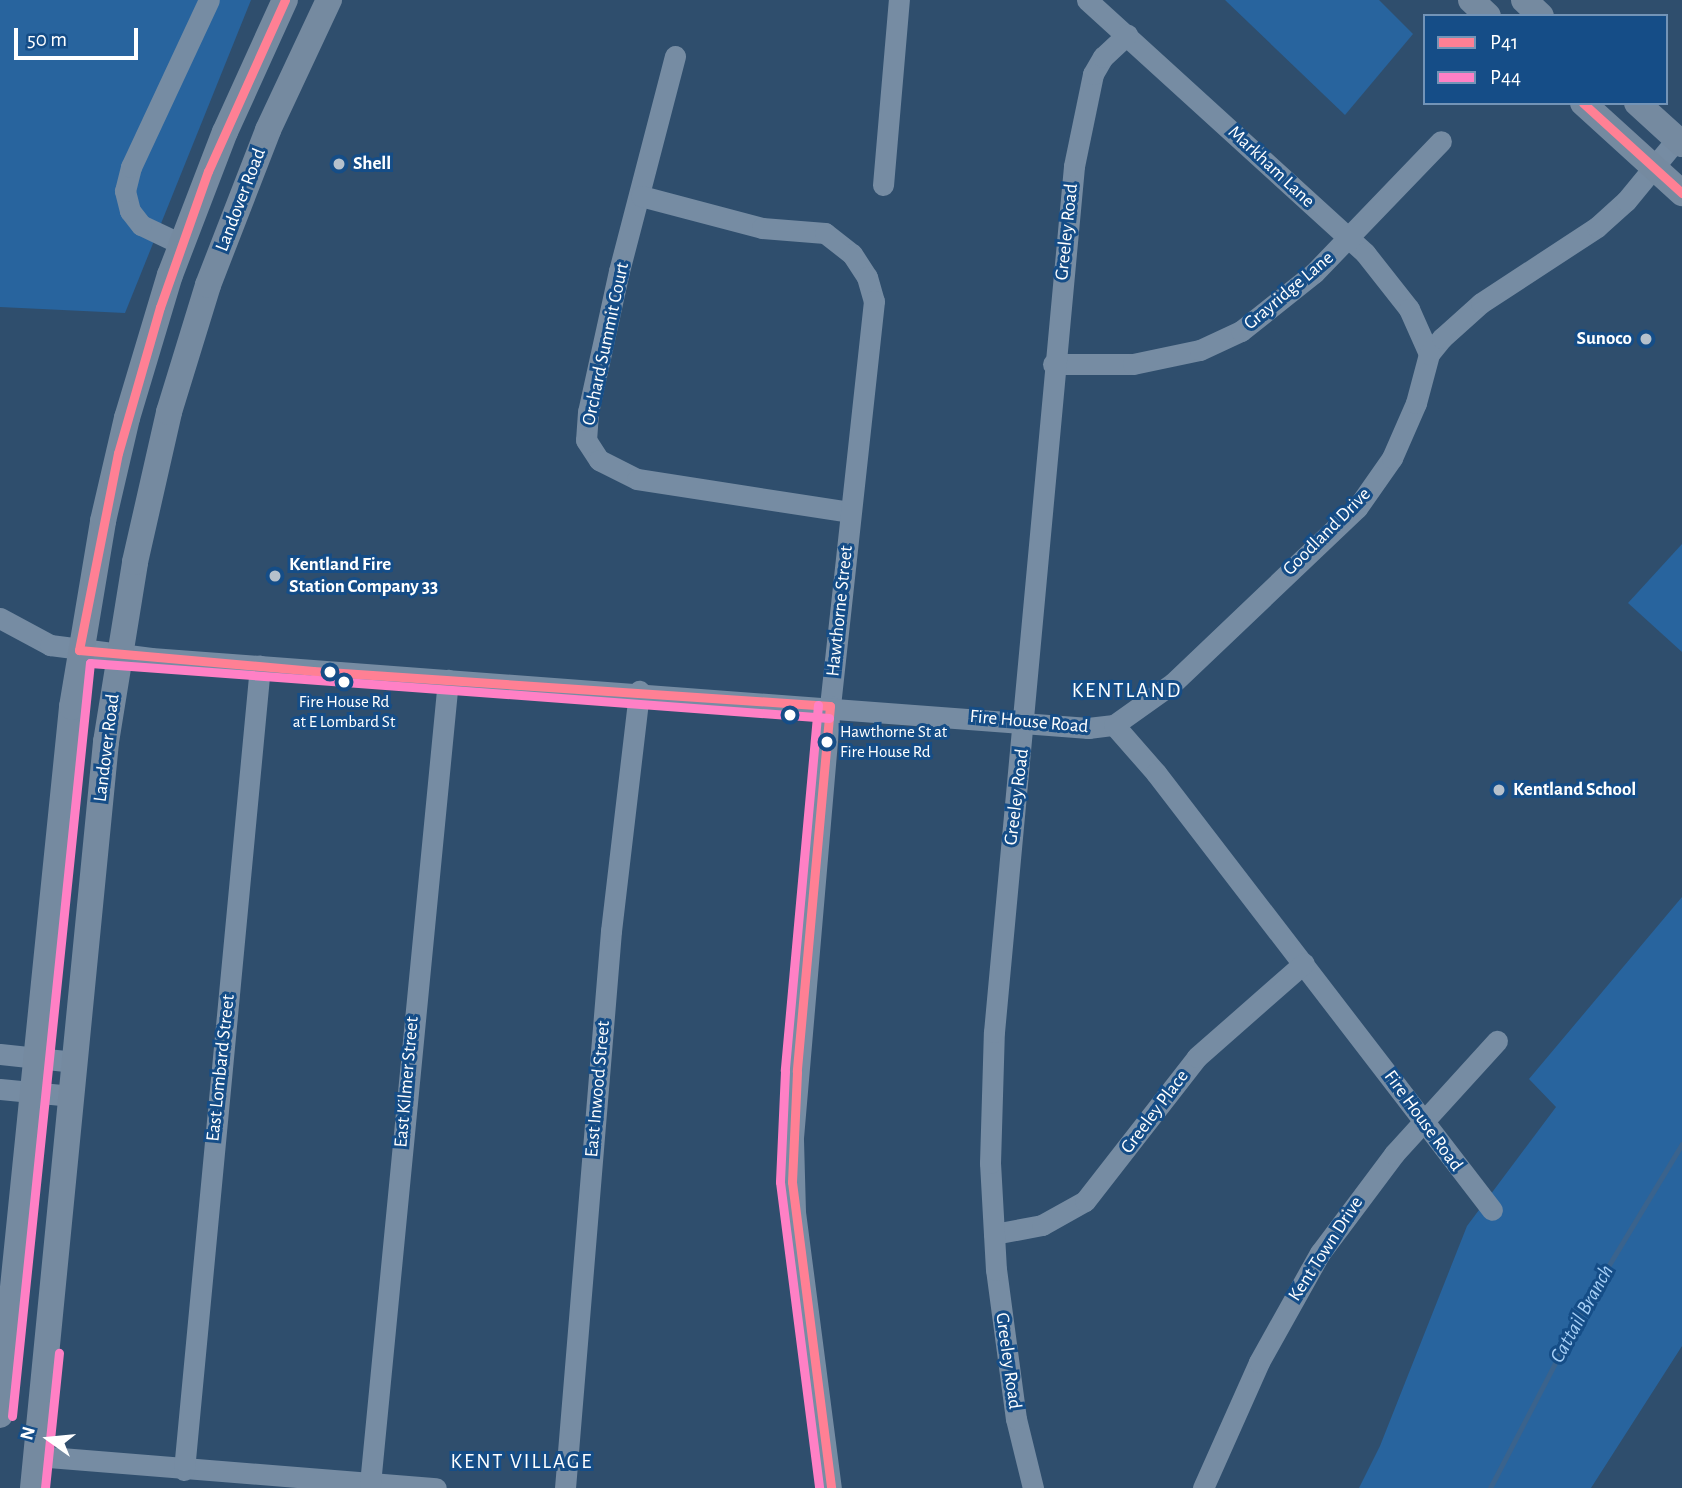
<!DOCTYPE html>
<html>
<head>
<meta charset="utf-8">
<style>
	body { margin:0 }
	#map { position:relative; width:1682px; height:1488px; overflow:hidden; background:#2f4e6d; font-family:"Alegreya Sans",sans-serif }
	div>[style] { position:absolute }
	.green>* { inset:0; background:#28649e }
	.stream>* { height:5px; margin:-2.5px; padding:0 2.5px; transform-origin:2.5px; border-radius:2.5px; background:#3a638d }
	.minor>* { height:21px; margin:-10.5px; padding:0 10.5px; transform-origin:10.5px; border-radius:10.5px; background:#768ca3 }
	.major>* { height:26px; margin:-13px; padding:0 13px; transform-origin:13px; border-radius:13px; background:#758aa0 }
	.bus-1>* { height:9px; margin:-4.5px; padding:0 4.5px; transform-origin:4.5px; border-radius:4.5px; background:#ff8094 }
	.bus-2>* { height:9px; margin:-4.5px; padding:0 4.5px; transform-origin:4.5px; border-radius:4.5px; background:#ff80c5 }
	.dots>* { width:19px; height:19px; translate:-50% -50%; box-sizing:border-box; border:4px solid #154d87; border-radius:50% }
	span { translate:-50% -50%; white-space:nowrap; text-align:center; line-height:1.15; -webkit-text-stroke:6px #154d87; paint-order:stroke }
	.bus-label { font-size:17px; color:#fff }
	.left { translate:0 -50%; text-align:left }
	.poi-label { font-size:19px; color:#fff; font-weight:700 }
	.right { translate:-100% -50%; text-align:right }
	.street-label { font-size:19px; color:#fff }
	.neighbourhood-label { font-size:21px; color:#fff; letter-spacing:2px }
	.water-label { font-size:21px; color:#a6cff6; font-style:italic }
	.legend { position:absolute; left:1423px; top:14px; width:245px; height:91px; box-sizing:border-box; background:#154d87; border:2px solid #7394b7; margin:0; padding:9px 12px; list-style:none; font-size:21px; color:#fff }
	.legend li { display:flex; align-items:center; gap:14px; height:35px }
	.legend b { width:35px; border:2px solid #7394b7 }
	.north { position:absolute; left:14px; top:1404px; width:70px; height:70px; -webkit-text-stroke:5px #154d87; paint-order:stroke; rotate:285deg; font-size:19px; font-weight:700; line-height:28px; text-align:center; color:#fff }
	.north::after { content:''; display:block; margin:auto; width:24px; height:32px; background:#fff; clip-path:polygon(50% 0,100% 100%,50% 72%,0 100%) }
	.scale { position:absolute; left:14px; top:28px; width:124px; height:32px; box-sizing:border-box; border:4px solid #fff; border-top:0; padding-left:9px; font-size:21px; line-height:24px; white-space:nowrap; color:#fff; -webkit-text-stroke:5px #154d87; paint-order:stroke }
</style>
</head>
<body>
<div id="map">
	<div class="green">
		<div style="clip-path:polygon(0 0,251px 0,125px 313px,0 307px)"></div>
		<div style="clip-path:polygon(1225px 0,1379px 0,1413px 34px,1345px 115px)"></div>
		<div style="clip-path:polygon(1682px 544px,1682px 652px,1628px 603px)"></div>
		<div style="clip-path:polygon(1682px 897px,1682px 1346px,1591px 1488px,1359px 1488px,1380px 1446px,1467px 1226px,1556px 1107px,1529px 1079px)"></div>
	</div>
	<div class="stream">
		<div style="left:1490px;top:1488px;width:214px;rotate:-62.5deg"></div>
		<div style="left:1589px;top:1298px;width:180px;rotate:-58.9deg"></div>
	</div>
	<div class="minor">
		<div style="left:1087px;top:0;width:376px;rotate:42.3deg"></div>
		<div style="left:1365px;top:253px;width:71px;rotate:51.8deg"></div>
		<div style="left:1409px;top:309px;width:49px;rotate:66deg"></div>
		<div style="left:675px;top:56px;width:222px;rotate:104.6deg"></div>
		<div style="left:619px;top:271px;width:144px;rotate:102.4deg"></div>
		<div style="left:588px;top:412px;width:28px;rotate:94deg"></div>
		<div style="left:586px;top:440px;width:24px;rotate:57deg"></div>
		<div style="left:599px;top:460px;width:42px;rotate:26.6deg"></div>
		<div style="left:637px;top:479px;width:215px;rotate:8.8deg"></div>
		<div style="left:883px;top:185px;width:186px;rotate:-85.1deg"></div>
		<div style="left:641px;top:196px;width:125px;rotate:14.8deg"></div>
		<div style="left:762px;top:228px;width:63px;rotate:4.5deg"></div>
		<div style="left:825px;top:233px;width:34px;rotate:38deg"></div>
		<div style="left:852px;top:254px;width:27px;rotate:57deg"></div>
		<div style="left:867px;top:277px;width:25px;rotate:74deg"></div>
		<div style="left:874px;top:301px;width:407px;rotate:96.2deg"></div>
		<div style="left:830px;top:706px;width:436px;rotate:94.9deg"></div>
		<div style="left:793px;top:1140px;width:72px;rotate:88.4deg"></div>
		<div style="left:795px;top:1212px;width:278px;rotate:82.6deg"></div>
		<div style="left:181px;top:244px;width:44px;rotate:-154.6deg"></div>
		<div style="left:141px;top:225px;width:18px;rotate:-128deg"></div>
		<div style="left:130px;top:211px;width:21px;rotate:-104deg"></div>
		<div style="left:125px;top:191px;width:25px;rotate:-76deg"></div>
		<div style="left:131px;top:167px;width:184px;rotate:-65deg"></div>
		<div style="left:1053px;top:364px;width:80px"></div>
		<div style="left:1133px;top:364px;width:68px;rotate:-11.8deg"></div>
		<div style="left:1200px;top:350px;width:45px;rotate:-24.9deg"></div>
		<div style="left:1241px;top:331px;width:93px;rotate:-38.5deg"></div>
		<div style="left:1314px;top:273px;width:183px;rotate:-46.1deg"></div>
		<div style="left:0;top:618px;width:57px;rotate:28.4deg"></div>
		<div style="left:50px;top:645px;width:102px;rotate:7.3deg"></div>
		<div style="left:151px;top:658px;width:940px;rotate:4.27deg"></div>
		<div style="left:1088px;top:728px;width:26px;rotate:-7deg"></div>
		<div style="left:1114px;top:725px;width:72px;rotate:-35.4deg"></div>
		<div style="left:1173px;top:683px;width:254px;rotate:-43.6deg"></div>
		<div style="left:1357px;top:508px;width:61px;rotate:-55deg"></div>
		<div style="left:1392px;top:458px;width:60px;rotate:-66.4deg"></div>
		<div style="left:1416px;top:403px;width:51px;rotate:-75.1deg"></div>
		<div style="left:1429px;top:354px;width:21px;rotate:-51deg"></div>
		<div style="left:1442px;top:338px;width:52px;rotate:-41.9deg"></div>
		<div style="left:1481px;top:303px;width:139px;rotate:-33.2deg"></div>
		<div style="left:1597px;top:227px;width:39px;rotate:-42deg"></div>
		<div style="left:1626px;top:201px;width:80px;rotate:-50.6deg"></div>
		<div style="left:1114px;top:725px;width:64px;rotate:48.8deg"></div>
		<div style="left:1156px;top:773px;width:551px;rotate:52.44deg"></div>
		<div style="left:0;top:1054px;width:75px;rotate:6.1deg"></div>
		<div style="left:0;top:1089px;width:72px;rotate:5.6deg"></div>
		<div style="left:994px;top:1234px;width:49px;rotate:-10.6deg"></div>
		<div style="left:1042px;top:1225px;width:49px;rotate:-29.2deg"></div>
		<div style="left:1085px;top:1201px;width:182px;rotate:-52.1deg"></div>
		<div style="left:1197px;top:1057px;width:142px;rotate:-41.3deg"></div>
		<div style="left:36px;top:1456px;width:401px;rotate:4.6deg"></div>
		<div style="left:184px;top:1470px;width:808px;rotate:-84.6deg"></div>
		<div style="left:370px;top:1484px;width:808px;rotate:-84.46deg"></div>
		<div style="left:565px;top:1488px;width:559px;rotate:-85.28deg"></div>
		<div style="left:611px;top:931px;width:242px;rotate:-83.3deg"></div>
		<div style="left:1033px;top:1488px;width:71px;rotate:-103.8deg"></div>
		<div style="left:1016px;top:1419px;width:150px;rotate:-97.6deg"></div>
		<div style="left:996px;top:1270px;width:107px;rotate:-93.2deg"></div>
		<div style="left:990px;top:1163px;width:131px;rotate:-88.3deg"></div>
		<div style="left:994px;top:1032px;width:870px;rotate:-84.72deg"></div>
		<div style="left:1074px;top:166px;width:94px;rotate:-78.3deg"></div>
		<div style="left:1093px;top:74px;width:20px;rotate:-60deg"></div>
		<div style="left:1103px;top:57px;width:33px;rotate:-43deg"></div>
		<div style="left:1203px;top:1488px;width:138px;rotate:-66deg"></div>
		<div style="left:1259px;top:1362px;width:125px;rotate:-60.8deg"></div>
		<div style="left:1320px;top:1253px;width:124px;rotate:-53.2deg"></div>
		<div style="left:1394px;top:1154px;width:153px;rotate:-47.7deg"></div>
	</div>
	<div class="major">
		<div style="left:1471px;top:0;width:23px;rotate:43deg"></div>
		<div style="left:1524px;top:0;width:23px;rotate:43deg"></div>
		<div style="left:1583px;top:103px;width:134px;rotate:42.3deg"></div>
		<div style="left:1637px;top:103px;width:61px;rotate:42.3deg"></div>
		<div style="left:0;top:1415px;width:712px;rotate:-84.19deg"></div>
		<div style="left:72px;top:707px;width:189px;rotate:-80.5deg"></div>
		<div style="left:103px;top:521px;width:106px;rotate:-76.9deg"></div>
		<div style="left:127px;top:418px;width:149px;rotate:-73.3deg"></div>
		<div style="left:170px;top:275px;width:153px;rotate:-69deg"></div>
		<div style="left:225px;top:132px;width:145px;rotate:-65.6deg"></div>
		<div style="left:33px;top:1488px;width:750px;rotate:-84.41deg"></div>
		<div style="left:106px;top:742px;width:182px;rotate:-80.8deg"></div>
		<div style="left:135px;top:562px;width:154px;rotate:-77.2deg"></div>
		<div style="left:169px;top:412px;width:133px;rotate:-72.9deg"></div>
		<div style="left:208px;top:285px;width:166px;rotate:-68.8deg"></div>
		<div style="left:268px;top:130px;width:144px;rotate:-64.9deg"></div>
	</div>
	<div class="bus-1">
		<div style="left:285px;top:0;width:188px;rotate:114.2deg"></div>
		<div style="left:208px;top:171px;width:144px;rotate:109.4deg"></div>
		<div style="left:160px;top:307px;width:152px;rotate:106deg"></div>
		<div style="left:118px;top:453px;width:201px;rotate:101.2deg"></div>
		<div style="left:79px;top:650px;width:235px;rotate:5.1deg"></div>
		<div style="left:313px;top:671px;width:518px;rotate:3.87deg"></div>
		<div style="left:1583px;top:103px;width:134px;rotate:42.3deg"></div>
		<div style="left:830px;top:706px;width:367px;rotate:95.2deg"></div>
		<div style="left:797px;top:1072px;width:110px;rotate:92.6deg"></div>
		<div style="left:792px;top:1182px;width:308px;rotate:82.7deg"></div>
	</div>
	<div class="bus-2">
		<div style="left:818px;top:705px;width:367px;rotate:95.2deg"></div>
		<div style="left:785px;top:1071px;width:111px;rotate:92.6deg"></div>
		<div style="left:780px;top:1182px;width:308px;rotate:82.7deg"></div>
		<div style="left:12px;top:1416px;width:757px;rotate:-84.09deg"></div>
		<div style="left:90px;top:663px;width:741px;rotate:4.26deg"></div>
		<div style="left:45px;top:1488px;width:136px;rotate:-84.1deg"></div>
	</div>
	<div class="dots">
		<div style="left:339px;top:164px;background:#b6c1cc"></div>
		<div style="left:1646px;top:339px;background:#b6c1cc"></div>
		<div style="left:275px;top:576px;background:#b6c1cc"></div>
		<div style="left:330px;top:672px;background:#fff"></div>
		<div style="left:344px;top:682px;background:#fff"></div>
		<div style="left:790px;top:715px;background:#fff"></div>
		<div style="left:827px;top:742px;background:#fff"></div>
		<div style="left:1499px;top:790px;background:#b6c1cc"></div>
	</div>
	<div class="bus-label">
		<span style="left:344px;top:712px">Fire House Rd<br>at E Lombard St</span>
		<span class="left" style="left:840px;top:742px">Hawthorne St at<br>Fire House Rd</span>
	</div>
	<div class="poi-label">
		<span class="left" style="left:353px;top:164px">Shell</span>
		<span class="right" style="left:1632px;top:339px">Sunoco</span>
		<span class="left" style="left:289px;top:576px">Kentland Fire<br>Station Company 33</span>
		<span class="left" style="left:1513px;top:790px">Kentland School</span>
	</div>
	<div class="street-label">
		<span style="left:1271px;top:167px;rotate:43deg">Markham Lane</span>
		<span style="left:241px;top:200px;rotate:-69deg">Landover Road</span>
		<span style="left:1067px;top:232px;rotate:-84deg">Greeley Road</span>
		<span style="left:1289px;top:291px;rotate:-40deg">Grayridge Lane</span>
		<span style="left:606px;top:344px;rotate:-78deg">Orchard Summit Court</span>
		<span style="left:1327px;top:532px;rotate:-45deg">Goodland Drive</span>
		<span style="left:840px;top:611px;rotate:-84deg">Hawthorne Street</span>
		<span style="left:1029px;top:722px;rotate:5deg">Fire House Road</span>
		<span style="left:107px;top:748px;rotate:-83deg">Landover Road</span>
		<span style="left:1017px;top:797px;rotate:-83deg">Greeley Road</span>
		<span style="left:221px;top:1068px;rotate:-84deg">East Lombard Street</span>
		<span style="left:407px;top:1082px;rotate:-85deg">East Kilmer Street</span>
		<span style="left:598px;top:1089px;rotate:-85deg">East Inwood Street</span>
		<span style="left:1155px;top:1112px;rotate:-53deg">Greeley Place</span>
		<span style="left:1423px;top:1121px;rotate:54deg">Fire House Road</span>
		<span style="left:1326px;top:1249px;rotate:-57deg">Kent Town Drive</span>
		<span style="left:1008px;top:1361px;rotate:82deg">Greeley Road</span>
	</div>
	<div class="neighbourhood-label">
		<span style="left:1127px;top:691px">KENTLAND</span>
		<span style="left:522px;top:1462px">KENT VILLAGE</span>
	</div>
	<div class="water-label">
		<span style="left:1582px;top:1314px;rotate:-61deg">Cattail Branch</span>
	</div>
	<ul class="legend">
	<li><b style="height:9px;background:#ff8094"></b>P41</li>
	<li><b style="height:9px;background:#ff80c5"></b>P44</li>
	</ul>
	<div class="north">N</div>
	<div class="scale">50 m</div>
</div>
</body>
</html>
